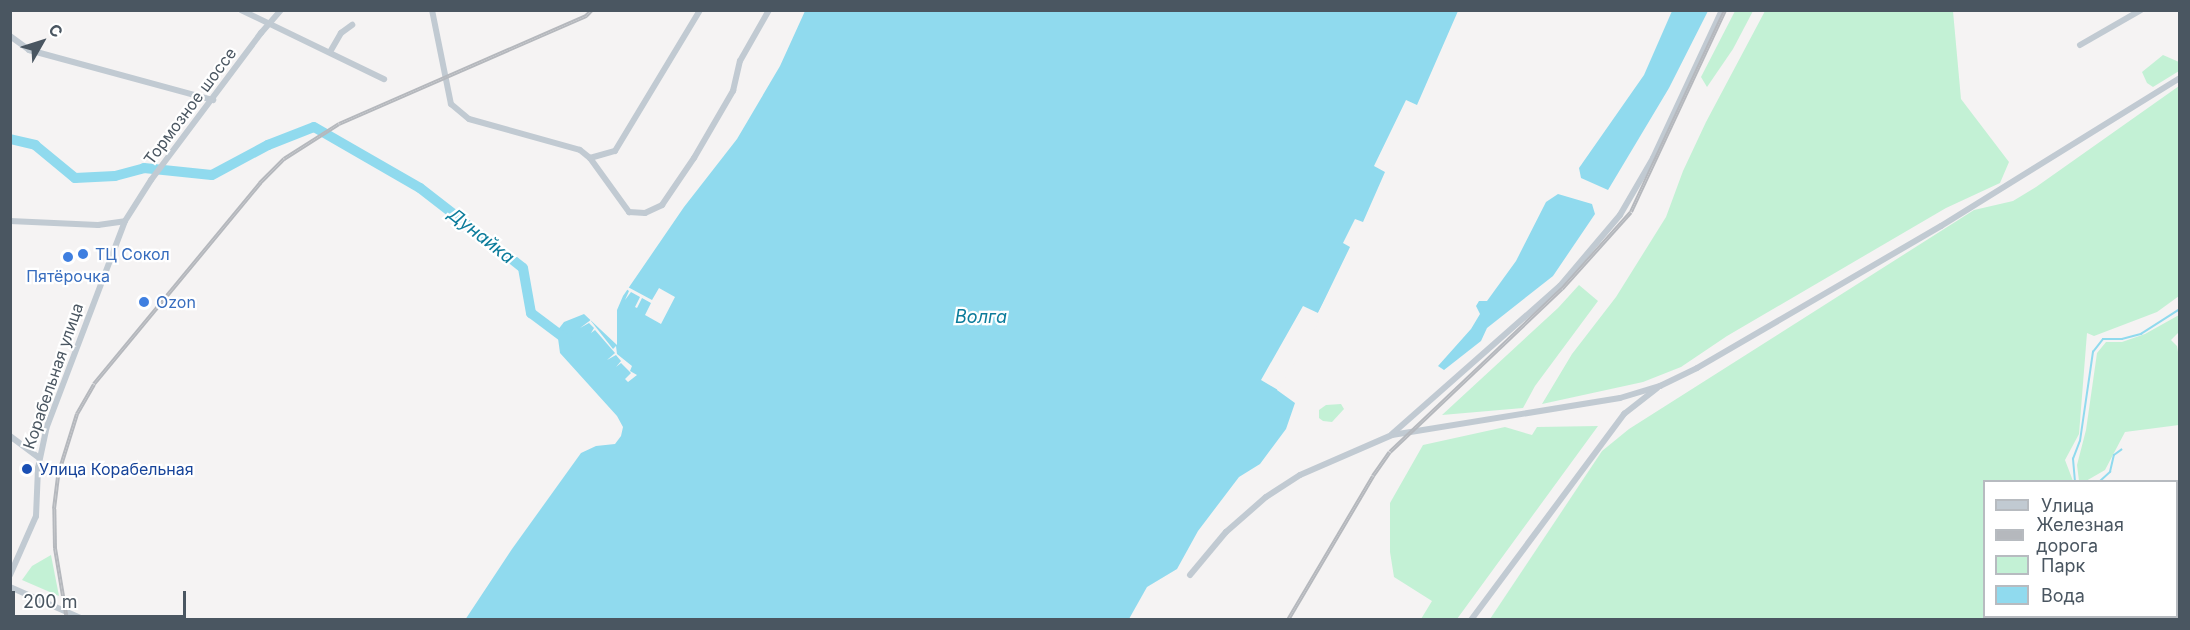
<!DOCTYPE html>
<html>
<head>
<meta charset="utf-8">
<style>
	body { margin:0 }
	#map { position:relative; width:2190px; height:630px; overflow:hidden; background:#f5f3f3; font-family:Inter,sans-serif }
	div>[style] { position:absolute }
	.green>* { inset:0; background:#c3f1d5 }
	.water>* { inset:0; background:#90daee }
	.pier>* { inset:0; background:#f5f3f3 }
	.stream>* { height:1.5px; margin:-0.75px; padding:0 0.75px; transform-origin:0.75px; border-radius:0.75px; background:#90daee }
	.river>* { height:10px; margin:-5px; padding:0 5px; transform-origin:5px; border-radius:5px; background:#90daee }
	.minor>* { height:6px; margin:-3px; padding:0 3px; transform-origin:3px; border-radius:3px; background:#c1cad2 }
	.rail>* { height:4px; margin-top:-2px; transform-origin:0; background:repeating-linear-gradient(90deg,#fff 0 4.5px,#b5b8bd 0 9px); box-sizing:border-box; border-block:2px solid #b5b8bd }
	.dots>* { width:16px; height:16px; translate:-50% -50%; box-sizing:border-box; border:3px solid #fff; border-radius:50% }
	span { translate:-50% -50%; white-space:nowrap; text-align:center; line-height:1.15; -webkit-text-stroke:4.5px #fff; paint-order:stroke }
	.street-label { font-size:16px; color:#4a5661 }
	.shop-label { font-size:16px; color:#366cbe }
	.left { translate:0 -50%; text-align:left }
	.transit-label { font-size:16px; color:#164399 }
	.water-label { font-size:18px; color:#0c7c9b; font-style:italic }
	.frame { position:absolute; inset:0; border:12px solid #4a5661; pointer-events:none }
	.legend { position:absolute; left:1983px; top:480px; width:195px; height:138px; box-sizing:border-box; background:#fff; border:2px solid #b7bbc0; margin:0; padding:8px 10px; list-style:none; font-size:18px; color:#4a5661 }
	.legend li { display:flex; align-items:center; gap:12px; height:30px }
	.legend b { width:30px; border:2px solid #b7bbc0 }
	.north { position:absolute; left:12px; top:12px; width:60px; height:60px; -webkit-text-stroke:4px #fff; paint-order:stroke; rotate:51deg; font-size:16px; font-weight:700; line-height:24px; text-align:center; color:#4a5661 }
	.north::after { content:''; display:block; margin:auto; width:21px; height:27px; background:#4a5661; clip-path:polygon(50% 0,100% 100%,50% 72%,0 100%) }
	.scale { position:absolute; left:12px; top:591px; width:174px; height:27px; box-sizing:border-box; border:3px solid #4a5661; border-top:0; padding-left:8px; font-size:18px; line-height:21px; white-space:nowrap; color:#4a5661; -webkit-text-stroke:4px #fff; paint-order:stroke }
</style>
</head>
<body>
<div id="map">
	<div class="green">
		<div style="clip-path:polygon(1735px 11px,1753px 11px,1733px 49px,1707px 87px,1701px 77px)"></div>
		<div style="clip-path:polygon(1765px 11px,1953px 11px,1961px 99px,2009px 162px,2000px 183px,1946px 208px,1727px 336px,1681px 367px,1643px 382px,1542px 404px,1572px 354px,1616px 297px,1666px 217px,1683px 171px,1706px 122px)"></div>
		<div style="clip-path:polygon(2163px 55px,2179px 62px,2179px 71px,2153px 87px,2147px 83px,2142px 72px)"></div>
		<div style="clip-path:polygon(2179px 86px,2179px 296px,2157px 312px,2094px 336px,2087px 333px,2079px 434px,2065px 460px,2073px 481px,1984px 482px,1984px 616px,2080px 616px,2080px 619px,1490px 619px,1602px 451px,1629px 429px,1974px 210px,2013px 201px,2036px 187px)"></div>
		<div style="clip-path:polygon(1579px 285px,1598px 301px,1535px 386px,1523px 408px,1442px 415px,1558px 308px)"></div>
		<div style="clip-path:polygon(2179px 315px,2179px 332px,2171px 340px,2177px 346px,2179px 358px,2179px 425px,2125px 432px,2105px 470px,2086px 481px,2079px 481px,2077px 465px,2086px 430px,2097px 353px,2106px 342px,2122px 342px,2145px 334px)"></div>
		<div style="clip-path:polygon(1341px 404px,1344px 409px,1332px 422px,1323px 421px,1319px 418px,1319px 410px,1326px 405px)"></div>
		<div style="clip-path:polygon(1598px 426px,1457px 619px,1421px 619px,1432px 601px,1394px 577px,1390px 552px,1390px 503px,1423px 445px,1505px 427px,1532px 435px,1537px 427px)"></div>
		<div style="clip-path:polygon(2177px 522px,2180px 523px,2179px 619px,2092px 619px,2091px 617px,2176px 616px)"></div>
		<div style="clip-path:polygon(51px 555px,59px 596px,22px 580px,32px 566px)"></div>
	</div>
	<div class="water">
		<div style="clip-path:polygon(805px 11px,1461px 11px,1349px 255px,1277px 390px,1295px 403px,1286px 429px,1260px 464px,1239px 477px,1198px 531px,1177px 569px,1147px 587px,1129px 619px,465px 620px,512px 549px,581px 453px,596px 446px,615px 444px,621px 436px,623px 427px,617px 416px,560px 353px,557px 331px,564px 322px,584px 314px,617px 345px,617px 310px,623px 296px,684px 207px,737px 139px,780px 66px)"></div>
		<div style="clip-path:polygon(1672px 11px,1708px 11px,1669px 88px,1608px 190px,1581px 178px,1579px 168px,1644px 75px)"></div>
		<div style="clip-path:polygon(1558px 194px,1592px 204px,1595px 214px,1553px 276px,1487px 328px,1481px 341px,1444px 370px,1438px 366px,1471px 329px,1480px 314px,1476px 306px,1479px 301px,1487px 301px,1516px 261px,1546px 202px)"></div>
	</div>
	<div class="pier">
		<div style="clip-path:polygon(1458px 11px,1463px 11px,1317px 326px,1278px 390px,1261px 380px,1303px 306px,1318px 313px,1350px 247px,1343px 243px,1355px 219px,1363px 222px,1385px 172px,1374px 166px,1406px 100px,1417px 105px)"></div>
		<div style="clip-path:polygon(626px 286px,652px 300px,659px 288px,675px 297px,661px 324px,645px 315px,651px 303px,642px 298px,637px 308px,635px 307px,640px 297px,631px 292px,625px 300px,629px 291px,625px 288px)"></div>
		<div style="clip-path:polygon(592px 319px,591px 321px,613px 349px,616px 346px,617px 354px,632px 366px,630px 371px,637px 375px,628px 382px,625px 379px,631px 373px,621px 363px,616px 367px,621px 361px,616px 355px,607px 360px,615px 353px,595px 330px,591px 333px,594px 328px,589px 323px,580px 328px)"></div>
	</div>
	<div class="stream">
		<div style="left:2075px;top:482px;width:23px;rotate:-95deg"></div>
		<div style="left:2073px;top:459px;width:19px;rotate:-69deg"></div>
		<div style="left:2080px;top:441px;width:90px;rotate:-81.7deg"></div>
		<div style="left:2093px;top:352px;width:16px;rotate:-52deg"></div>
		<div style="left:2103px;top:339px;width:19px"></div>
		<div style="left:2122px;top:339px;width:20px;rotate:-15deg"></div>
		<div style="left:2141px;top:334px;width:46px;rotate:-32.7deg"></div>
		<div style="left:2099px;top:482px;width:15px;rotate:-42deg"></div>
		<div style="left:2110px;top:472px;width:17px;rotate:-77deg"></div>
		<div style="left:2114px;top:455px;width:9px;rotate:-36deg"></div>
		<div style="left:2087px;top:616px;width:4px;rotate:90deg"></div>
	</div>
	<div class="river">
		<div style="left:10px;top:139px;width:26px;rotate:13deg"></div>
		<div style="left:35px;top:145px;width:52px;rotate:39.5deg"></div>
		<div style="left:75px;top:178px;width:40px;rotate:-2.9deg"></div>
		<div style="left:115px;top:176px;width:30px;rotate:-15deg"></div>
		<div style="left:144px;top:168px;width:68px;rotate:5.9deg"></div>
		<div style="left:212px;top:175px;width:64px;rotate:-28.2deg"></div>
		<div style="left:268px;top:145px;width:49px;rotate:-21.4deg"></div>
		<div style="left:314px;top:127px;width:122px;rotate:29.9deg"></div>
		<div style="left:420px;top:188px;width:130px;rotate:37.8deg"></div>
		<div style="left:523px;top:268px;width:46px;rotate:79.9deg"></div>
		<div style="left:531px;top:313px;width:45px;rotate:36.9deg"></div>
	</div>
	<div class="minor">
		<div style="left:241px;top:10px;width:159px;rotate:25.8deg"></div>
		<div style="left:432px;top:10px;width:96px;rotate:78.6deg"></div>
		<div style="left:451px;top:104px;width:23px;rotate:40deg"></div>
		<div style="left:469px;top:119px;width:115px;rotate:15.6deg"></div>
		<div style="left:580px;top:150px;width:13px;rotate:39deg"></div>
		<div style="left:590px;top:158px;width:67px;rotate:54.2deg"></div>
		<div style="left:629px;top:212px;width:16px;rotate:4deg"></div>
		<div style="left:645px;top:213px;width:19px;rotate:-25deg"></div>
		<div style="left:662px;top:205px;width:57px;rotate:-55.8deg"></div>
		<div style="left:694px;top:158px;width:78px;rotate:-59.8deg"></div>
		<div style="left:733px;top:91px;width:31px;rotate:-77deg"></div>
		<div style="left:740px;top:61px;width:59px;rotate:-60.4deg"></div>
		<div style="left:10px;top:36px;width:24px;rotate:36deg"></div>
		<div style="left:29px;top:50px;width:191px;rotate:15.2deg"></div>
		<div style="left:2080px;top:45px;width:70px;rotate:-29.8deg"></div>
		<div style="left:330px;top:52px;width:22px;rotate:-60deg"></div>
		<div style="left:341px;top:33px;width:14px;rotate:-36deg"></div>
		<div style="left:590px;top:158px;width:26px;rotate:-16deg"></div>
		<div style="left:615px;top:151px;width:165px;rotate:-58.9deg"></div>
		<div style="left:10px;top:221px;width:88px;rotate:2.6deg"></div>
		<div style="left:98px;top:225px;width:27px;rotate:-8deg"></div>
		<div style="left:1392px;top:434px;width:224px;rotate:-41.4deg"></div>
		<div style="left:1560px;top:286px;width:93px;rotate:-49.8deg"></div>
		<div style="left:1620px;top:215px;width:66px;rotate:-59.9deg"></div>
		<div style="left:1653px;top:158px;width:163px;rotate:-65deg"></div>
		<div style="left:10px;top:436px;width:36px;rotate:37deg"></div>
		<div style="left:10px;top:575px;width:64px;rotate:-66.2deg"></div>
		<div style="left:36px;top:516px;width:48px;rotate:-87.6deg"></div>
		<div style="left:38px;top:468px;width:40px;rotate:-78deg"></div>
		<div style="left:46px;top:429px;width:222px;rotate:-69.2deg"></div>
		<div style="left:125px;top:221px;width:49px;rotate:-57.6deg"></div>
		<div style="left:151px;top:180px;width:184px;rotate:-53.2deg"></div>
		<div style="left:261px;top:33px;width:30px;rotate:-49deg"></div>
		<div style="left:1190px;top:575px;width:56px;rotate:-50.1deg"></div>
		<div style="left:1226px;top:532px;width:53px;rotate:-41.2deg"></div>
		<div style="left:1266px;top:497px;width:40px;rotate:-32.9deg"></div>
		<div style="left:1300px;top:475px;width:100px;rotate:-23.5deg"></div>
		<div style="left:1392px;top:435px;width:231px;rotate:-9.2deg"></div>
		<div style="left:1620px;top:398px;width:42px;rotate:-16.7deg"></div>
		<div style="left:1660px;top:386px;width:41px;rotate:-25.9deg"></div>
		<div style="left:1697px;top:368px;width:282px;rotate:-30.2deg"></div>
		<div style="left:1941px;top:226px;width:281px;rotate:-31.8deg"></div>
		<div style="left:10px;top:587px;width:82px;rotate:23.7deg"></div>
		<div style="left:1471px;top:620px;width:257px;rotate:-53.4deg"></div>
		<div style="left:1624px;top:414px;width:42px;rotate:-38.2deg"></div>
	</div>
	<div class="rail">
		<div style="left:67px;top:620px;width:73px;rotate:-99.5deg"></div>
		<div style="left:55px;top:548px;width:39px;rotate:-91deg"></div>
		<div style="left:54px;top:509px;width:34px;rotate:-83deg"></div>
		<div style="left:58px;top:475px;width:64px;rotate:-72.7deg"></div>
		<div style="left:77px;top:414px;width:34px;rotate:-60deg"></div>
		<div style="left:94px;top:384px;width:261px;rotate:-50.4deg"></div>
		<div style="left:260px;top:183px;width:34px;rotate:-45deg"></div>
		<div style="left:284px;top:159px;width:65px;rotate:-32.5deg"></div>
		<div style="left:339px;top:124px;width:270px;rotate:-23.6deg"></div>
		<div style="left:586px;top:16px;width:8px;rotate:-45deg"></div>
		<div style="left:1288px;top:620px;width:167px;rotate:-59.4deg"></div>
		<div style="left:1373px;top:476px;width:29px;rotate:-55deg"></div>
		<div style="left:1390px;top:452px;width:237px;rotate:-43.5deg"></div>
		<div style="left:1562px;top:289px;width:103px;rotate:-48.1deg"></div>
		<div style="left:1631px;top:212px;width:223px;rotate:-65deg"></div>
	</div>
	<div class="dots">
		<div style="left:83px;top:254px;background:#3f7fe0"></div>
		<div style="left:68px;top:257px;background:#3f7fe0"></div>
		<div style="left:144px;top:302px;background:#3f7fe0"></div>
		<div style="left:27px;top:469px;background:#1a4fb4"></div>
	</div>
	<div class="street-label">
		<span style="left:190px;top:106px;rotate:-53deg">Тормозное шоссе</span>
		<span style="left:53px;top:376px;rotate:-71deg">Корабельная улица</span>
	</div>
	<div class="shop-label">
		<span class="left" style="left:95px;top:254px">ТЦ Сокол</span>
		<span style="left:68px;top:276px">Пятёрочка</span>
		<span class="left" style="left:156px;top:302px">Ozon</span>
	</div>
	<div class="transit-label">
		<span class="left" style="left:39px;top:469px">Улица Корабельная</span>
	</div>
	<div class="water-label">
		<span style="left:481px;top:236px;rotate:38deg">Дунайка</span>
		<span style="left:981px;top:317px">Волга</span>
	</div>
	<div class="frame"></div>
	<ul class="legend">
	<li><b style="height:8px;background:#c1cad2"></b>Улица</li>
	<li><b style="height:8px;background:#b5b8bd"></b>Железная дорога</li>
	<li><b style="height:16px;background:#c3f1d5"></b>Парк</li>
	<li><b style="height:16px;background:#90daee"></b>Вода</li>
	</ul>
	<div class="north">С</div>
	<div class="scale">200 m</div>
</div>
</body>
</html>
